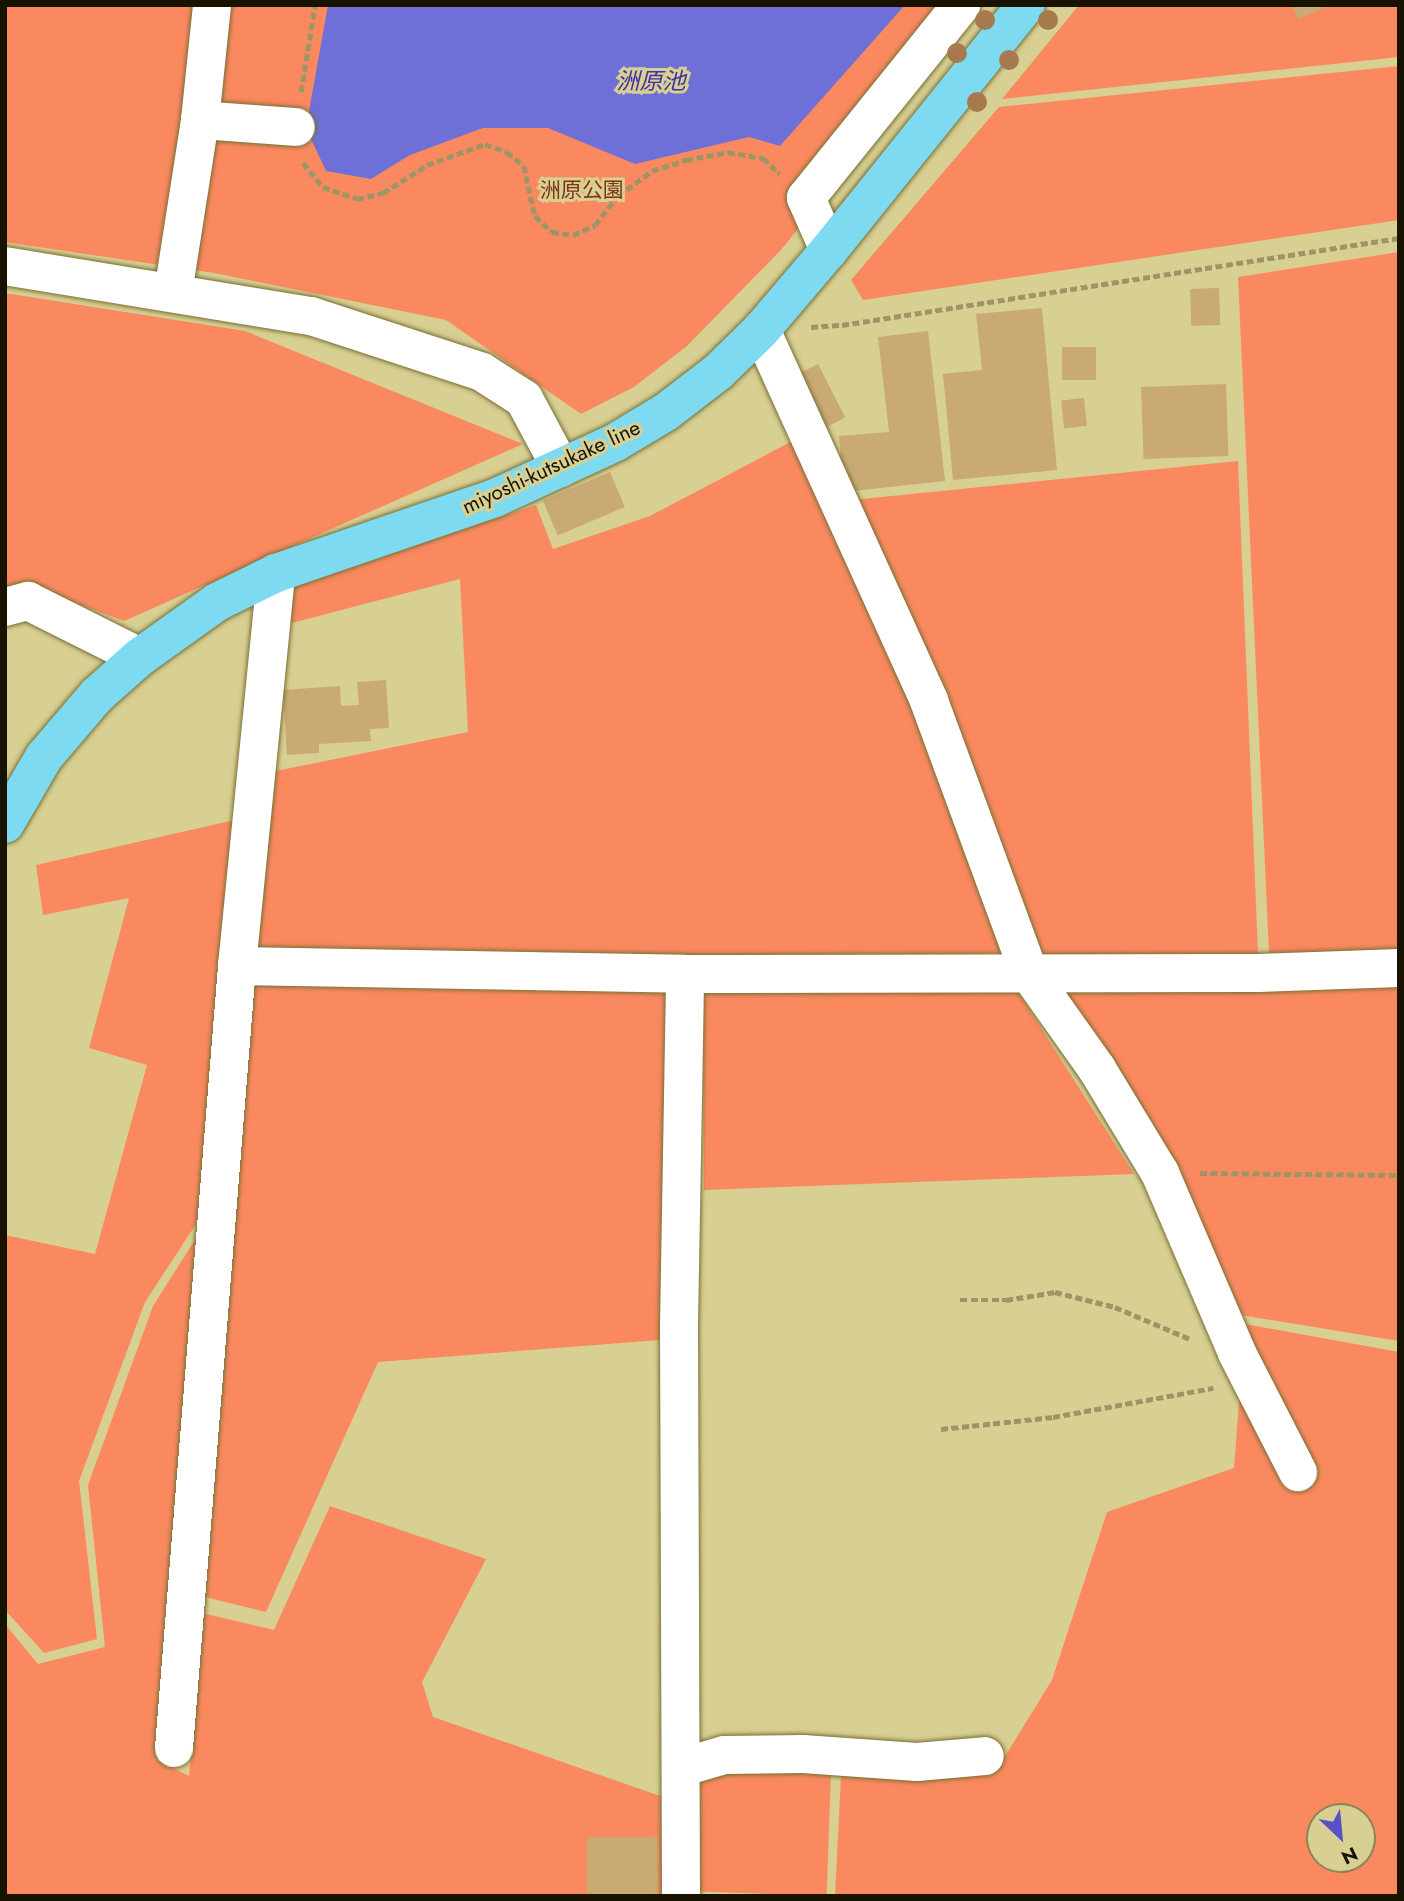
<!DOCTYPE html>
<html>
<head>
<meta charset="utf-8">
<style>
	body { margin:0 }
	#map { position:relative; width:1404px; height:1901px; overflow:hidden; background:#d8cf92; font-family:Jost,"Noto Sans JP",sans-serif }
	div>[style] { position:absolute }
	.green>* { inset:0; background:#fb8960; transform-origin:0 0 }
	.water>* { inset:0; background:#6f70d7 }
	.building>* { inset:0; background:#c9aa75; transform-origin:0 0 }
	.path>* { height:4.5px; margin-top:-2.25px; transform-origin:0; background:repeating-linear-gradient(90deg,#9d9565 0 7px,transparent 0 10.5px) }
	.roads { filter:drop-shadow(0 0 2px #796f35) drop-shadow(0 0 2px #796f35) }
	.minor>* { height:38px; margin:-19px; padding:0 19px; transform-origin:19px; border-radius:19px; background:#fff }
	.major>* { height:38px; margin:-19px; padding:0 19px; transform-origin:19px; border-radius:19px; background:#7edaf1 }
	.trees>* { width:20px; height:20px; margin:-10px; border-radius:50%; background:#a67a4e }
	span { translate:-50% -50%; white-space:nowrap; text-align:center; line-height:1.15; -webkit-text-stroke:6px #d8cf92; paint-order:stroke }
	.park-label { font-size:21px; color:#7e3417 }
	.street-label { font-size:21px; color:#171300 }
	.water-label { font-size:23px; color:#4031aa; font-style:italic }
	.frame { position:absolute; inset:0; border:7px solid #171300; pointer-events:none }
	.north { position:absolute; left:1306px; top:1803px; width:70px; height:70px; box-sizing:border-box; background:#d8cf92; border:2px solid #8b8458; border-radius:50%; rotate:154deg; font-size:19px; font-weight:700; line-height:28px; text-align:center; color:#171300 }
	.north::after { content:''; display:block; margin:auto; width:24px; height:32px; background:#5751c9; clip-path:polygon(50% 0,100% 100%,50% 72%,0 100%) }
</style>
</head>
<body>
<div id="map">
	<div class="green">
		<div style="clip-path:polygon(5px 5px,981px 5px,780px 251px,687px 346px,634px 387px,581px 414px,446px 320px,214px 273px,5px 242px)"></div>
		<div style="clip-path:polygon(1079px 5px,1399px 5px,1399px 57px,1002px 99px)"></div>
		<div style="clip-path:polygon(1399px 66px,1399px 220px,863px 300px,851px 280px,999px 107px)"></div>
		<div style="clip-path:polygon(1399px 252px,1399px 952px,1269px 953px,1238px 277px)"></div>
		<div style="clip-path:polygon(5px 293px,245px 331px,523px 444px,124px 621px,35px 588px,5px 595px)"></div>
		<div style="clip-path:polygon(800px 437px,916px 702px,1004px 953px,685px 959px,253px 953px,271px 772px,468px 732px,460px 579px,288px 624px,290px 588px,536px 505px,553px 549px,650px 516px)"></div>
		<div style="clip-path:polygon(1238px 461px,1258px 954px,1035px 960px,852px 500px)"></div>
		<div style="clip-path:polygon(239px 819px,204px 1212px,145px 1302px,79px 1481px,97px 1639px,44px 1653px,5px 1610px,5px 1235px,95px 1254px,147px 1065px,89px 1048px,129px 898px,43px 915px,36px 865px)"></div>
		<div style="clip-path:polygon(253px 981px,666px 993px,660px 1340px,378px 1362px,266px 1612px,201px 1596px)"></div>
		<div style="clip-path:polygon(1399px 981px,1399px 1341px,1222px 1312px,1046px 983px)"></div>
		<div style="clip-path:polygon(703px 989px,1016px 989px,1134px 1174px,704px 1190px)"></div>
		<div style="clip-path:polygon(205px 1224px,157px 1760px,189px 1776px,202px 1613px,274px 1630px,330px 1506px,486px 1559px,422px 1682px,433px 1717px,663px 1797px,663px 1896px,5px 1896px,5px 1624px,38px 1664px,105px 1647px,88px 1485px,153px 1306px)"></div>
		<div style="clip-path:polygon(evenodd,1245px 1324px,1399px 1352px,1399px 1896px,835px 1896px,841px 1776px,920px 1781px,996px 1771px,1052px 1680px,1107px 1512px,1234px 1468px,1245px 1324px,1320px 1817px,1362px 1817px,1362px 1859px,1320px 1859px,1320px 1817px)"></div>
		<div style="left:831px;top:1772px;width:124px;height:135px;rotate:92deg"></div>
	</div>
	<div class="water">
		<div style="clip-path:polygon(328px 5px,905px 5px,780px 146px,749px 137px,635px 164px,548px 128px,483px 128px,410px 155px,371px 179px,326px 171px,306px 128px)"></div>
	</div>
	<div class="building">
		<div style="clip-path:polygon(1292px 5px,1332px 5px,1298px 19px)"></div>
		<div style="left:1219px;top:288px;width:37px;height:29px;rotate:88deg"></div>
		<div style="clip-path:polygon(1042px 308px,1057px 470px,953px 480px,943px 374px,982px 370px,976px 314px)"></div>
		<div style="clip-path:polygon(928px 331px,945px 481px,844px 492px,839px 436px,889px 432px,878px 337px)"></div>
		<div style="left:1062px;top:347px;width:34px;height:33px"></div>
		<div style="left:818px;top:364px;width:60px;height:23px;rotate:63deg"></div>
		<div style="left:1226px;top:384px;width:72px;height:85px;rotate:88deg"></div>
		<div style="left:1084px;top:398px;width:28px;height:23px;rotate:84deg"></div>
		<div style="left:610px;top:472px;width:38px;height:73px;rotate:67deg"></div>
		<div style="clip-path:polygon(386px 680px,389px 728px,370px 729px,371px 741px,319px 744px,319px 753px,287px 755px,283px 690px,340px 686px,341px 706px,359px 705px,357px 682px)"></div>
		<div style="left:587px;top:1837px;width:71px;height:58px"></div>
	</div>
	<div class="path">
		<div style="left:301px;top:92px;width:88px;rotate:-80.9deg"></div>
		<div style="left:303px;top:163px;width:31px;rotate:50deg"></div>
		<div style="left:323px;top:187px;width:36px;rotate:19deg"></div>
		<div style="left:357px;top:199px;width:27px;rotate:-13deg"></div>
		<div style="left:383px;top:193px;width:52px;rotate:-32.5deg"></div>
		<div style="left:427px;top:165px;width:62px;rotate:-19.9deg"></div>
		<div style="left:485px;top:144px;width:23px;rotate:20deg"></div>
		<div style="left:507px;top:152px;width:22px;rotate:39deg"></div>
		<div style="left:524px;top:166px;width:51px;rotate:77.6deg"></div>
		<div style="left:535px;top:216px;width:23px;rotate:43deg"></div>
		<div style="left:552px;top:232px;width:21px;rotate:8deg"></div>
		<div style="left:573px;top:235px;width:24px;rotate:-24deg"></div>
		<div style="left:595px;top:225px;width:37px;rotate:-52deg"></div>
		<div style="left:618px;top:196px;width:42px;rotate:-36.3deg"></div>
		<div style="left:652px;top:171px;width:36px;rotate:-18deg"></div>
		<div style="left:686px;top:160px;width:43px;rotate:-10.8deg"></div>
		<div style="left:728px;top:152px;width:36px;rotate:10deg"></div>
		<div style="left:763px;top:158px;width:23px;rotate:43deg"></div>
		<div style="left:811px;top:327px;width:31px;rotate:-4deg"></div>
		<div style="left:842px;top:325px;width:564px;rotate:-8.88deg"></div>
		<div style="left:1200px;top:1173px;width:199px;rotate:0.6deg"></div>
		<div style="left:960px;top:1300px;width:46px"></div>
		<div style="left:1006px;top:1300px;width:50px;rotate:-9.3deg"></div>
		<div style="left:1055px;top:1292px;width:62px;rotate:14deg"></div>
		<div style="left:1115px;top:1307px;width:82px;rotate:23.1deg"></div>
		<div style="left:941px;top:1429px;width:113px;rotate:-6.1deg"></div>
		<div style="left:1053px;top:1417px;width:163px;rotate:-10.3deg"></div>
	</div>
	<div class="roads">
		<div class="minor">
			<div style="left:200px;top:120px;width:96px;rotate:4.2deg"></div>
			<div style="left:829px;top:250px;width:57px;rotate:-113.9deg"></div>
			<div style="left:806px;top:198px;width:248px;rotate:-51.2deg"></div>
			<div style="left:5px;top:266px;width:310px;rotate:9.3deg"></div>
			<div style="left:311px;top:316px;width:180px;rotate:18.1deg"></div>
			<div style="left:482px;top:372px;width:50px;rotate:32.7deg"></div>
			<div style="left:524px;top:399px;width:78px;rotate:61.8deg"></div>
			<div style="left:173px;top:293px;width:175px;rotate:-81.1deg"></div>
			<div style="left:200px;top:120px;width:116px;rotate:-84deg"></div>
			<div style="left:761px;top:330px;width:407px;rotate:65.6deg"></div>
			<div style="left:929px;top:701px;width:290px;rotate:69.8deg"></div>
			<div style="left:1029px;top:973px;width:118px;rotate:54.7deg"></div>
			<div style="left:1097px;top:1069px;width:122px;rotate:58.8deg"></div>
			<div style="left:1160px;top:1173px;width:196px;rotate:66.8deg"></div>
			<div style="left:1237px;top:1353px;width:134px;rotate:62.9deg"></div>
			<div style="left:5px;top:607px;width:24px;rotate:-15deg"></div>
			<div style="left:28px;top:601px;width:125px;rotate:26.6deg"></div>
			<div style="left:237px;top:966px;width:448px;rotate:1deg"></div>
			<div style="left:685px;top:974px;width:573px;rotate:-0.1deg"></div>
			<div style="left:1258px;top:973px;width:141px;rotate:-2deg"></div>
			<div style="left:174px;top:1748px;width:785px;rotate:-85.39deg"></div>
			<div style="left:237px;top:966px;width:395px;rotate:-84.3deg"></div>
			<div style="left:683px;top:1767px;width:43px;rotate:-16.3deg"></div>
			<div style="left:724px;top:1755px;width:79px;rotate:-0.7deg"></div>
			<div style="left:803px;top:1754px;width:114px;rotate:4deg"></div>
			<div style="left:917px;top:1762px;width:68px;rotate:-5deg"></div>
			<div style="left:681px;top:1896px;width:570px;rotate:-90.2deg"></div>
			<div style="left:679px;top:1326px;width:352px;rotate:-89deg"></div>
		</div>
		<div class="major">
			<div style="left:5px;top:824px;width:78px;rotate:-59.8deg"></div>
			<div style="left:44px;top:757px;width:82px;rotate:-49.5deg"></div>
			<div style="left:97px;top:695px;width:57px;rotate:-41.5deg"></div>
			<div style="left:140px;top:657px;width:95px;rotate:-35.5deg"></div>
			<div style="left:217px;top:602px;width:66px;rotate:-26.2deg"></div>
			<div style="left:276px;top:573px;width:231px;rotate:-18.9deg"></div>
			<div style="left:495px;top:498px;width:133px;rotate:-24.8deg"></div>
			<div style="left:616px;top:442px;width:58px;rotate:-31deg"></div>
			<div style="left:666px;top:412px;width:66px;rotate:-37.6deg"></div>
			<div style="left:718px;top:372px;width:60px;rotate:-44.3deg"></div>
			<div style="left:761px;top:330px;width:105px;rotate:-49.6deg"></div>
			<div style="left:829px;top:250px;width:314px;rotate:-51.2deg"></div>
		</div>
	</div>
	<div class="trees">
		<div style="left:985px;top:20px"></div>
		<div style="left:1048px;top:20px"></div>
		<div style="left:957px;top:53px"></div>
		<div style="left:1009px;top:60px"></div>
		<div style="left:977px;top:102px"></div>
	</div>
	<div class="park-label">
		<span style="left:582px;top:190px">洲原公園</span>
	</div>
	<div class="street-label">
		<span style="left:551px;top:467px;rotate:-25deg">miyoshi-kutsukake line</span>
	</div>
	<div class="water-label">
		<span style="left:651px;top:81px">洲原池</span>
	</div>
	<div class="frame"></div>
	<div class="north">N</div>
</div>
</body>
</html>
